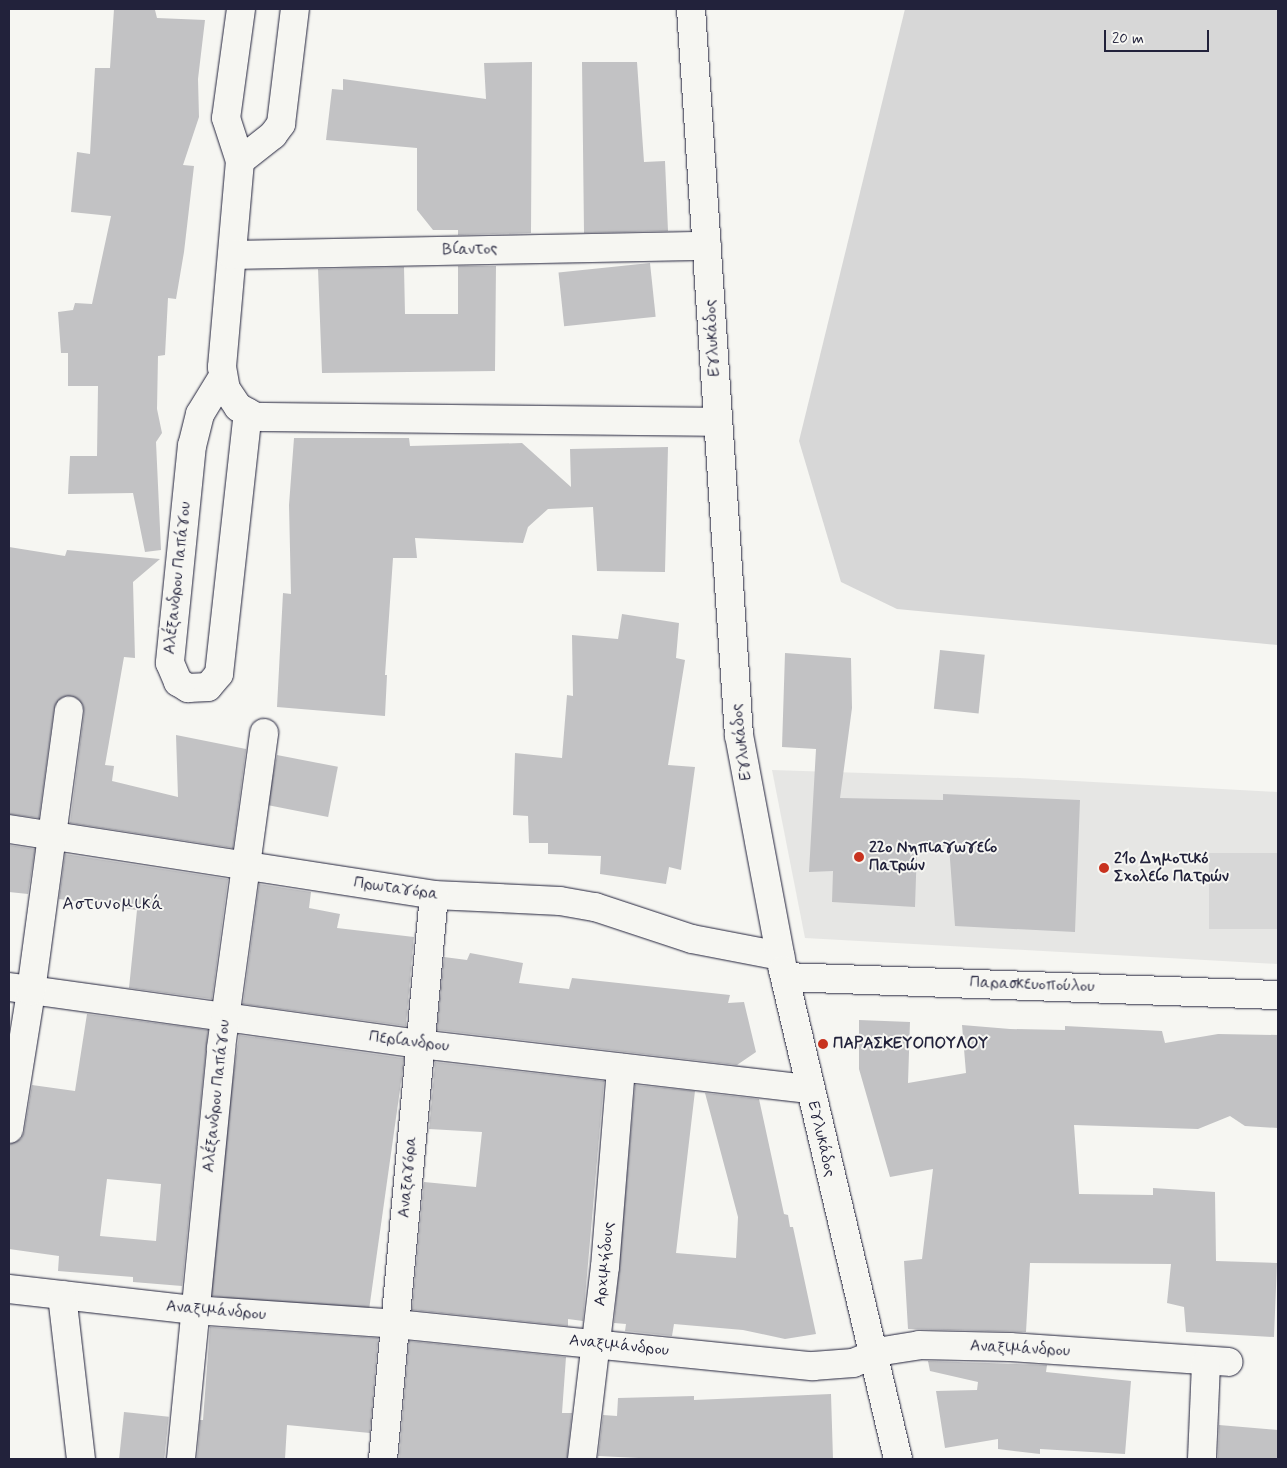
<!DOCTYPE html>
<html>
<head>
<meta charset="utf-8">
<style>
	body { margin:0 }
	#map { position:relative; width:1287px; height:1468px; overflow:hidden; background:#f6f6f2; font-family:Mynerve,sans-serif }
	div>[style] { position:absolute }
	.built>* { inset:0; background:#e6e6e4 }
	.green>* { inset:0; background:#d7d7d7; transform-origin:0 0 }
	.building>* { inset:0; background:#c2c2c4; transform-origin:0 0 }
	.roads { filter:drop-shadow(0 0 1px #22223b) drop-shadow(0 0 1px #22223b) }
	.street>* { height:28px; margin:-14px; padding:0 14px; transform-origin:14px; border-radius:14px; background:#f6f6f2 }
	.secondary>* { height:28px; margin:-14px; padding:0 14px; transform-origin:14px; border-radius:14px; background:#f6f6f2 }
	.dots>* { width:14px; height:14px; translate:-50% -50%; box-sizing:border-box; border:2px solid #f6f6f2; border-radius:50% }
	span { translate:-50% -50%; white-space:nowrap; text-align:center; line-height:1.15; -webkit-text-stroke:4px #f6f6f2; paint-order:stroke }
	.street-label { font-size:16px; color:#22223b }
	.poi-label { font-size:16px; color:#22223b; font-weight:700 }
	.left { translate:0 -50%; text-align:left }
	.neighbourhood-label { font-size:18px; color:#22223b; letter-spacing:1px }
	.frame { position:absolute; inset:0; border:10px solid #22223b; pointer-events:none }
	.scale { position:absolute; left:1104px; top:30px; width:105px; height:22px; box-sizing:border-box; border:2px solid #22223b; border-top:0; padding-left:6px; font-size:15px; line-height:18px; white-space:nowrap; color:#22223b; -webkit-text-stroke:4px #f6f6f2; paint-order:stroke }
</style>
</head>
<body>
<div id="map">
	<div class="built">
		<div style="clip-path:polygon(772px 770px,1020px 778px,1278px 792px,1278px 964px,805px 938px)"></div>
	</div>
	<div class="green">
		<div style="clip-path:polygon(905px 9px,1278px 9px,1278px 645px,897px 609px,841px 582px,799px 441px)"></div>
		<div style="left:1278px;top:853px;width:76px;height:69px;rotate:90deg"></div>
	</div>
	<div class="building">
		<div style="clip-path:polygon(114px 9px,155px 10px,157px 18px,205px 20px,198px 79px,199px 117px,183px 165px,194px 166px,184px 252px,176px 299px,168px 298px,165px 355px,158px 356px,157px 409px,162px 433px,156px 442px,161px 550px,145px 552px,133px 493px,68px 494px,70px 456px,97px 456px,98px 386px,68px 386px,68px 353px,61px 353px,58px 312px,73px 310px,75px 303px,92px 304px,111px 216px,71px 212px,77px 152px,90px 154px,95px 68px,110px 68px)"></div>
		<div style="clip-path:polygon(532px 62px,531px 233px,458px 235px,458px 230px,433px 230px,417px 210px,417px 148px,326px 140px,332px 89px,343px 90px,343px 79px,486px 99px,484px 63px)"></div>
		<div style="clip-path:polygon(582px 62px,637px 62px,644px 162px,665px 161px,668px 231px,584px 233px)"></div>
		<div style="left:650px;top:263px;width:54px;height:92px;rotate:84deg"></div>
		<div style="clip-path:polygon(458px 266px,496px 266px,495px 371px,322px 373px,318px 269px,404px 267px,405px 314px,458px 314px)"></div>
		<div style="clip-path:polygon(294px 438px,409px 438px,410px 446px,522px 443px,571px 487px,570px 449px,668px 447px,665px 572px,597px 571px,593px 507px,548px 509px,528px 527px,523px 543px,415px 538px,417px 558px,393px 558px,385px 675px,387px 675px,385px 716px,277px 707px,283px 593px,291px 594px,289px 505px)"></div>
		<div style="clip-path:polygon(9px 547px,65px 556px,67px 550px,160px 559px,133px 582px,135px 658px,124px 657px,105px 765px,114px 766px,112px 781px,178px 797px,176px 735px,246px 749px,233px 848px,70px 823px,84px 713px,83px 705px,72px 696px,63px 697px,54px 709px,39px 818px,9px 814px)"></div>
		<div style="clip-path:polygon(622px 614px,679px 623px,676px 658px,685px 660px,668px 765px,695px 767px,681px 870px,669px 867px,666px 884px,600px 874px,601px 856px,548px 854px,548px 843px,529px 843px,528px 816px,513px 815px,515px 753px,562px 758px,567px 695px,573px 696px,572px 635px,618px 639px)"></div>
		<div style="left:940px;top:650px;width:45px;height:59px;rotate:6deg"></div>
		<div style="clip-path:polygon(785px 653px,851px 658px,852px 708px,840px 798px,943px 800px,943px 794px,1080px 800px,1075px 932px,955px 926px,949px 846px,917px 847px,915px 907px,832px 902px,833px 871px,809px 872px,816px 749px,782px 747px)"></div>
		<div style="left:277px;top:755px;width:62px;height:51px;rotate:11deg"></div>
		<div style="clip-path:polygon(9px 845px,35px 849px,28px 894px,9px 892px)"></div>
		<div style="clip-path:polygon(65px 854px,228px 879px,212px 999px,129px 988px,137px 910px,59px 899px)"></div>
		<div style="clip-path:polygon(259px 884px,311px 892px,309px 908px,340px 914px,337px 928px,414px 937px,406px 1026px,243px 1004px)"></div>
		<div style="clip-path:polygon(470px 953px,523px 963px,519px 983px,569px 989px,572px 978px,730px 995px,728px 1003px,744px 1002px,756px 1052px,737px 1065px,437px 1030px,444px 957px,467px 960px)"></div>
		<div style="clip-path:polygon(evenodd,87px 1014px,208px 1030px,182px 1286px,133px 1282px,133px 1277px,58px 1271px,59px 1256px,9px 1249px,9px 1144px,21px 1139px,24px 1132px,32px 1085px,75px 1091px,87px 1014px,107px 1179px,161px 1184px,156px 1241px,100px 1236px,107px 1179px)"></div>
		<div style="clip-path:polygon(859px 1020px,910px 1022px,908px 1083px,966px 1073px,962px 1025px,1010px 1029px,1065px 1030px,1065px 1026px,1162px 1031px,1165px 1043px,1218px 1034px,1278px 1035px,1278px 1128px,1245px 1126px,1230px 1116px,1198px 1129px,1074px 1125px,1079px 1194px,1153px 1195px,1153px 1188px,1215px 1192px,1216px 1261px,1277px 1263px,1274px 1337px,1186px 1332px,1184px 1307px,1167px 1303px,1171px 1264px,1030px 1263px,1026px 1332px,908px 1329px,904px 1261px,922px 1259px,933px 1169px,890px 1177px,859px 1069px)"></div>
		<div style="left:239px;top:1035px;width:167px;height:262px;rotate:8deg"></div>
		<div style="clip-path:polygon(435px 1062px,604px 1081px,583px 1321px,568px 1319px,568px 1326px,412px 1310px,424px 1182px,476px 1187px,482px 1132px,429px 1129px)"></div>
		<div style="clip-path:polygon(635px 1085px,695px 1091px,676px 1253px,736px 1258px,738px 1217px,705px 1093px,759px 1099px,784px 1214px,788px 1215px,790px 1227px,793px 1227px,816px 1334px,785px 1339px,743px 1330px,674px 1324px,672px 1336px,625px 1331px,626px 1324px,614px 1323px)"></div>
		<div style="clip-path:polygon(210px 1327px,378px 1338px,370px 1433px,287px 1425px,285px 1459px,197px 1459px,200px 1420px,203px 1420px)"></div>
		<div style="clip-path:polygon(409px 1341px,566px 1357px,562px 1413px,572px 1413px,567px 1459px,399px 1459px)"></div>
		<div style="clip-path:polygon(928px 1361px,1047px 1365px,1046px 1372px,1131px 1381px,1125px 1454px,1040px 1449px,1040px 1454px,998px 1449px,998px 1439px,945px 1448px,936px 1391px,977px 1390px,978px 1382px,930px 1371px)"></div>
		<div style="clip-path:polygon(831px 1394px,833px 1459px,659px 1459px,598px 1456px,603px 1415px,617px 1416px,618px 1398px,694px 1396px,694px 1400px)"></div>
		<div style="left:124px;top:1412px;width:45px;height:47px;rotate:6deg"></div>
		<div style="clip-path:polygon(1219px 1425px,1278px 1430px,1278px 1459px,1218px 1459px)"></div>
	</div>
	<div class="roads">
		<div class="street">
			<div style="left:241px;top:9px;width:110px;rotate:97.8deg"></div>
			<div style="left:226px;top:118px;width:45px;rotate:72deg"></div>
			<div style="left:240px;top:161px;width:207px;rotate:95deg"></div>
			<div style="left:222px;top:367px;width:22px;rotate:80deg"></div>
			<div style="left:226px;top:389px;width:22px;rotate:56deg"></div>
			<div style="left:238px;top:407px;width:21px;rotate:29deg"></div>
			<div style="left:256px;top:417px;width:461px;rotate:0.6deg"></div>
			<div style="left:240px;top:161px;width:42px;rotate:-38.2deg"></div>
			<div style="left:273px;top:135px;width:14px;rotate:-54deg"></div>
			<div style="left:281px;top:124px;width:116px;rotate:-83.1deg"></div>
			<div style="left:232px;top:255px;width:475px;rotate:-1.1deg"></div>
			<div style="left:222px;top:378px;width:42px;rotate:121.4deg"></div>
			<div style="left:200px;top:414px;width:32px;rotate:104deg"></div>
			<div style="left:192px;top:445px;width:219px;rotate:95.8deg"></div>
			<div style="left:170px;top:663px;width:21px;rotate:67deg"></div>
			<div style="left:178px;top:682px;width:12px;rotate:31deg"></div>
			<div style="left:188px;top:688px;width:20px;rotate:-3deg"></div>
			<div style="left:208px;top:687px;width:17px;rotate:-50deg"></div>
			<div style="left:219px;top:674px;width:263px;rotate:-83.7deg"></div>
			<div style="left:9px;top:829px;width:430px;rotate:8.8deg"></div>
			<div style="left:434px;top:895px;width:126px;rotate:2.7deg"></div>
			<div style="left:560px;top:901px;width:36px;rotate:10deg"></div>
			<div style="left:595px;top:907px;width:102px;rotate:18.3deg"></div>
			<div style="left:692px;top:939px;width:90px;rotate:10.9deg"></div>
			<div style="left:785px;top:977px;width:493px;rotate:2.1deg"></div>
			<div style="left:9px;top:987px;width:414px;rotate:7.9deg"></div>
			<div style="left:419px;top:1044px;width:394px;rotate:6.6deg"></div>
			<div style="left:9px;top:1129px;width:140px;rotate:-80.9deg"></div>
			<div style="left:31px;top:991px;width:283px;rotate:-82.3deg"></div>
			<div style="left:9px;top:1289px;width:185px;rotate:6.5deg"></div>
			<div style="left:193px;top:1310px;width:203px;rotate:3.9deg"></div>
			<div style="left:396px;top:1324px;width:419px;rotate:5.8deg"></div>
			<div style="left:813px;top:1366px;width:40px;rotate:-4.3deg"></div>
			<div style="left:853px;top:1363px;width:32px;rotate:-22deg"></div>
			<div style="left:883px;top:1351px;width:36px;rotate:-9deg"></div>
			<div style="left:919px;top:1345px;width:91px;rotate:1.3deg"></div>
			<div style="left:1010px;top:1347px;width:219px;rotate:3.9deg"></div>
			<div style="left:62px;top:1295px;width:165px;rotate:83.4deg"></div>
			<div style="left:181px;top:1459px;width:413px;rotate:-84.4deg"></div>
			<div style="left:221px;top:1048px;width:318px;rotate:-82.2deg"></div>
			<div style="left:383px;top:1459px;width:566px;rotate:-84.83deg"></div>
			<div style="left:582px;top:1459px;width:193px;rotate:-83.2deg"></div>
			<div style="left:605px;top:1267px;width:200px;rotate:-85.4deg"></div>
			<div style="left:1202px;top:1459px;width:96px;rotate:-87.6deg"></div>
		</div>
		<div class="secondary">
			<div style="left:691px;top:9px;width:728px;rotate:86.22deg"></div>
			<div style="left:739px;top:735px;width:239px;rotate:79.4deg"></div>
			<div style="left:783px;top:970px;width:502px;rotate:76.77deg"></div>
		</div>
	</div>
	<div class="dots">
		<div style="left:859px;top:857px;background:#c8321e"></div>
		<div style="left:1104px;top:868px;background:#c8321e"></div>
		<div style="left:823px;top:1044px;background:#c8321e"></div>
	</div>
	<div class="street-label">
		<span style="left:470px;top:250px;rotate:-1deg">Βίαντος</span>
		<span style="left:713px;top:338px;rotate:-93deg">Εγλυκάδος</span>
		<span style="left:178px;top:578px;rotate:-84deg">Αλέξανδρου Παπάγου</span>
		<span style="left:742px;top:742px;rotate:-97deg">Εγλυκάδος</span>
		<span style="left:396px;top:889px;rotate:8deg">Πρωταγόρα</span>
		<span style="left:1032px;top:985px;rotate:2deg">Παρασκευοπούλου</span>
		<span style="left:409px;top:1042px;rotate:7deg">Περίανδρου</span>
		<span style="left:217px;top:1096px;rotate:-84deg">Αλέξανδρου Παπάγου</span>
		<span style="left:821px;top:1139px;rotate:77deg">Εγλυκάδος</span>
		<span style="left:408px;top:1177px;rotate:-85deg">Αναξαγόρα</span>
		<span style="left:605px;top:1264px;rotate:-84deg">Αρχιμήδους</span>
		<span style="left:216px;top:1311px;rotate:5deg">Αναξιμάνδρου</span>
		<span style="left:619px;top:1346px;rotate:6deg">Αναξιμάνδρου</span>
		<span style="left:1020px;top:1349px;rotate:3deg">Αναξιμάνδρου</span>
	</div>
	<div class="poi-label">
		<span class="left" style="left:869px;top:857px">22ο Νηπιαγωγείο<br>Πατρών</span>
		<span class="left" style="left:1114px;top:868px">21ο Δημοτικό<br>Σχολείο Πατρών</span>
		<span class="left" style="left:833px;top:1044px">ΠΑΡΑΣΚΕΥΟΠΟΥΛΟΥ</span>
	</div>
	<div class="neighbourhood-label">
		<span style="left:113px;top:904px">Αστυνομικά</span>
	</div>
	<div class="frame"></div>
	<div class="scale">20 m</div>
</div>
</body>
</html>
